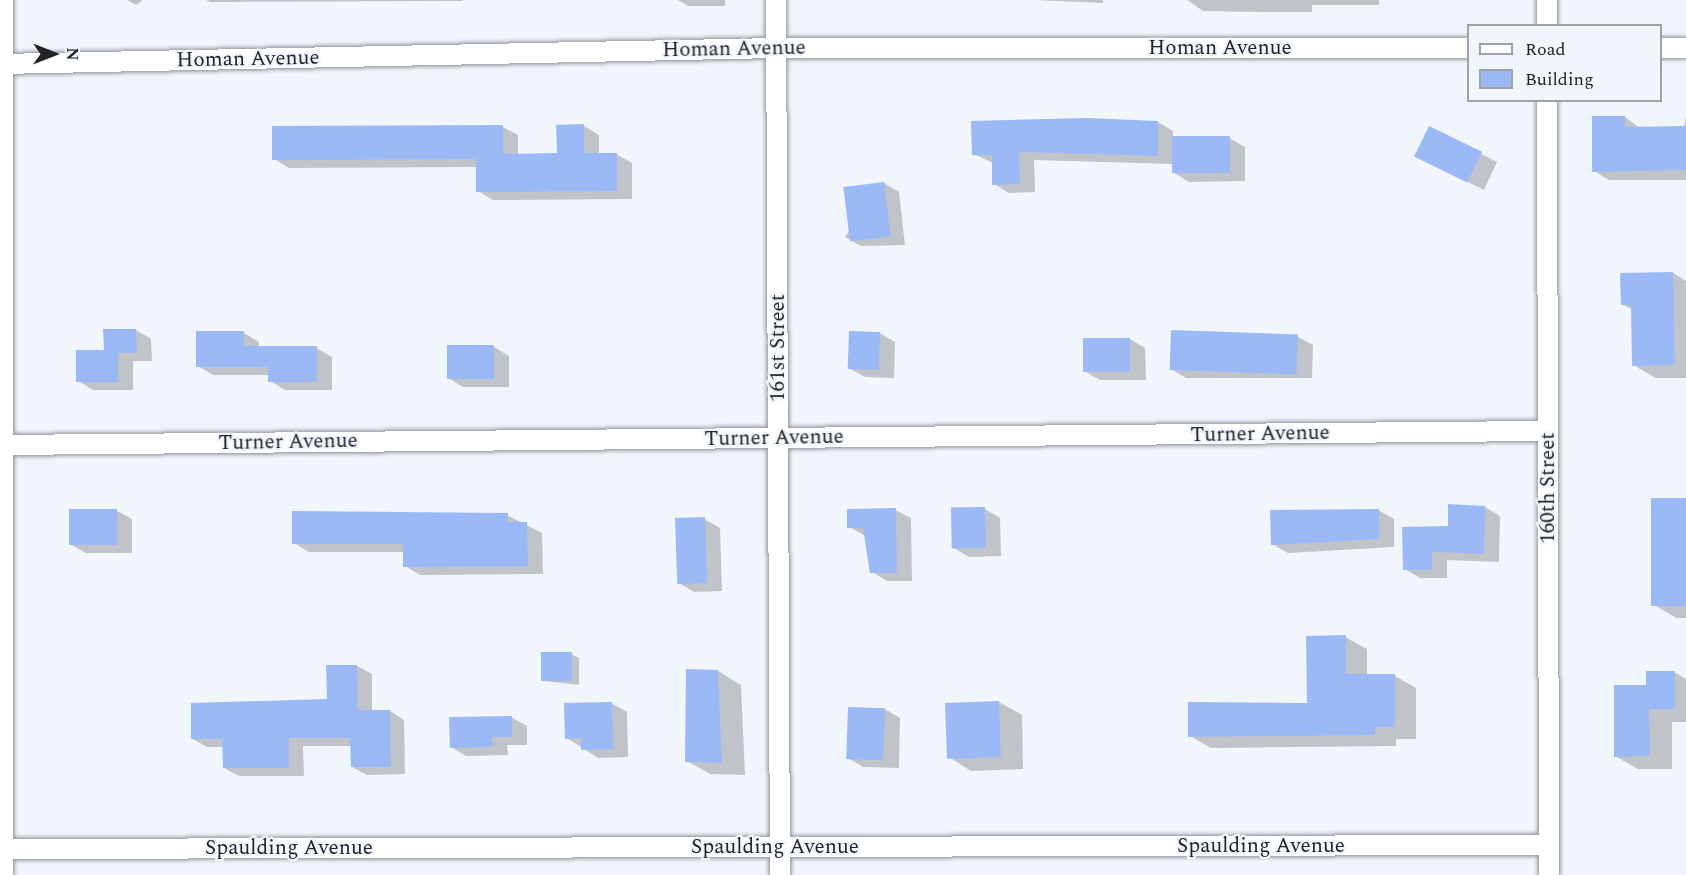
<!DOCTYPE html>
<html>
<head>
<meta charset="utf-8">
<style>
	body { margin:0 }
	#map { position:relative; width:1686px; height:875px; overflow:hidden; background:#f1f5fc; font-family:Spectral,serif }
	div>[style] { position:absolute }
	.shadow>* { inset:0; background:#0003 }
	.building>* { inset:0; background:#9cb9f7; transform-origin:0 0 }
	.roads { filter:drop-shadow(0 0 2px #92959c) drop-shadow(0 0 2px #92959c) }
	.minor>* { height:20px; margin:-10px; padding:0 10px; transform-origin:10px; border-radius:10px; background:#fff }
	span { translate:-50% -50%; white-space:nowrap; text-align:center; line-height:1.15; -webkit-text-stroke:4.5px #f1f5fc; paint-order:stroke }
	.street-label { font-size:21px; color:#212325 }
	.legend { position:absolute; left:1467px; top:24px; width:195px; height:78px; box-sizing:border-box; background:#f1f5fc; border:2px solid #9ea1a6; margin:0; padding:8px 10px; list-style:none; font-size:18px; color:#212325 }
	.legend li { display:flex; align-items:center; gap:12px; height:30px }
	.legend b { width:30px; border:2px solid #9ea1a6 }
	.north { position:absolute; left:24px; top:24px; width:60px; height:60px; -webkit-text-stroke:4px #f1f5fc; paint-order:stroke; rotate:90deg; font-size:16px; font-weight:700; line-height:24px; text-align:center; color:#212325 }
	.north::after { content:''; display:block; margin:auto; width:21px; height:27px; background:#212325; clip-path:polygon(50% 0,100% 100%,50% 72%,0 100%) }
</style>
</head>
<body>
<div id="map">
	<div class="shadow">
		<div style="clip-path:polygon(127px 0,143px 0,136px 5px)"></div>
		<div style="clip-path:polygon(206px 0,463px 0,463px 1px,210px 2px)"></div>
		<div style="clip-path:polygon(678px 0,725px 0,725px 6px,688px 6px)"></div>
		<div style="clip-path:polygon(1034px 0,1103px 0,1103px 3px)"></div>
		<div style="clip-path:polygon(1379px 0,1379px 5px,1312px 5px,1312px 12px,1262px 12px,1203px 11px,1187px 0)"></div>
		<div style="clip-path:polygon(1686px 116px,1686px 180px,1609px 180px,1594px 171px,1625px 117px,1640px 128px,1684px 128px)"></div>
		<div style="clip-path:polygon(1158px 122px,1173px 131px,1173px 139px,1229px 138px,1245px 147px,1245px 181px,1189px 182px,1174px 173px,1173px 164px,1034px 160px,1035px 192px,1009px 193px,994px 184px,993px 163px,974px 154px)"></div>
		<div style="clip-path:polygon(584px 126px,599px 135px,599px 154px,616px 154px,632px 163px,632px 199px,493px 200px,478px 191px,478px 167px,289px 168px,274px 159px,503px 127px,518px 135px,518px 155px,558px 155px)"></div>
		<div style="clip-path:polygon(1430px 128px,1497px 162px,1484px 190px,1432px 164px)"></div>
		<div style="clip-path:polygon(884px 183px,899px 192px,905px 245px,861px 246px,845px 237px)"></div>
		<div style="clip-path:polygon(1673px 273px,1686px 281px,1686px 378px,1656px 378px,1633px 365px,1633px 310px,1622px 304px)"></div>
		<div style="clip-path:polygon(136px 330px,151px 339px,152px 361px,133px 361px,133px 390px,93px 390px,78px 381px,105px 351px)"></div>
		<div style="clip-path:polygon(850px 332px,880px 333px,895px 342px,894px 378px,865px 377px,849px 368px)"></div>
		<div style="clip-path:polygon(198px 333px,244px 333px,259px 342px,259px 348px,316px 348px,332px 357px,332px 390px,285px 390px,270px 381px,270px 375px,213px 375px,198px 366px)"></div>
		<div style="clip-path:polygon(1298px 337px,1313px 345px,1312px 378px,1186px 378px,1171px 369px)"></div>
		<div style="clip-path:polygon(1130px 339px,1145px 348px,1146px 380px,1100px 380px,1084px 371px)"></div>
		<div style="clip-path:polygon(494px 347px,509px 356px,509px 387px,463px 387px,448px 378px)"></div>
		<div style="clip-path:polygon(1686px 499px,1686px 618px,1677px 618px,1654px 605px)"></div>
		<div style="clip-path:polygon(1485px 507px,1500px 516px,1499px 562px,1447px 560px,1447px 578px,1420px 578px,1405px 569px,1449px 527px)"></div>
		<div style="clip-path:polygon(985px 509px,1000px 518px,1001px 556px,969px 557px,954px 548px)"></div>
		<div style="clip-path:polygon(895px 510px,911px 518px,912px 581px,887px 581px,872px 572px,866px 536px,849px 527px)"></div>
		<div style="clip-path:polygon(1378px 510px,1394px 519px,1394px 547px,1288px 553px,1272px 544px)"></div>
		<div style="clip-path:polygon(117px 511px,132px 519px,132px 553px,86px 553px,70px 544px)"></div>
		<div style="clip-path:polygon(507px 515px,542px 533px,543px 574px,420px 575px,405px 566px,405px 552px,309px 552px,294px 543px)"></div>
		<div style="clip-path:polygon(704px 519px,720px 528px,722px 591px,694px 592px,679px 583px)"></div>
		<div style="clip-path:polygon(1345px 637px,1367px 649px,1367px 676px,1395px 676px,1416px 688px,1416px 739px,1396px 739px,1396px 746px,1211px 748px,1190px 736px,1309px 704px)"></div>
		<div style="clip-path:polygon(571px 654px,579px 658px,579px 685px,543px 681px)"></div>
		<div style="clip-path:polygon(357px 666px,372px 674px,372px 712px,390px 711px,404px 720px,405px 774px,367px 775px,352px 767px,352px 746px,303px 746px,304px 776px,239px 776px,224px 768px,224px 747px,207px 747px,193px 739px,328px 700px)"></div>
		<div style="clip-path:polygon(718px 671px,741px 685px,745px 775px,710px 774px,687px 761px)"></div>
		<div style="clip-path:polygon(1674px 672px,1686px 679px,1686px 722px,1672px 722px,1672px 769px,1638px 769px,1615px 756px,1648px 687px)"></div>
		<div style="clip-path:polygon(999px 702px,1022px 715px,1023px 769px,971px 771px,949px 757px)"></div>
		<div style="clip-path:polygon(611px 703px,627px 712px,628px 757px,598px 758px,567px 738px)"></div>
		<div style="clip-path:polygon(885px 709px,900px 718px,899px 768px,863px 767px,848px 758px)"></div>
		<div style="clip-path:polygon(511px 717px,527px 726px,527px 745px,507px 745px,508px 755px,466px 756px,451px 747px)"></div>
	</div>
	<div class="building">
		<div style="clip-path:polygon(1592px 116px,1625px 116px,1625px 127px,1686px 126px,1686px 170px,1592px 172px)"></div>
		<div style="clip-path:polygon(1087px 118px,1158px 121px,1158px 156px,1019px 152px,1020px 184px,992px 185px,992px 155px,972px 155px,971px 121px)"></div>
		<div style="clip-path:polygon(584px 124px,584px 153px,617px 153px,617px 191px,476px 192px,476px 159px,272px 160px,272px 126px,503px 125px,503px 154px,557px 153px,556px 125px)"></div>
		<div style="left:1429px;top:126px;width:59px;height:34px;rotate:26deg"></div>
		<div style="left:1230px;top:136px;width:37px;height:58px;rotate:90deg"></div>
		<div style="left:884px;top:182px;width:55px;height:41px;rotate:83deg"></div>
		<div style="clip-path:polygon(1673px 272px,1675px 365px,1632px 366px,1631px 305px,1621px 305px,1620px 273px)"></div>
		<div style="clip-path:polygon(103px 329px,136px 329px,137px 353px,118px 353px,118px 382px,76px 382px,76px 350px,104px 350px)"></div>
		<div style="left:1171px;top:330px;width:127px;height:40px;rotate:2deg"></div>
		<div style="clip-path:polygon(196px 331px,244px 331px,244px 346px,317px 346px,317px 382px,268px 382px,268px 367px,196px 367px)"></div>
		<div style="left:849px;top:331px;width:31px;height:38px;rotate:2deg"></div>
		<div style="left:1083px;top:338px;width:47px;height:34px"></div>
		<div style="left:447px;top:345px;width:47px;height:34px"></div>
		<div style="left:1651px;top:498px;width:35px;height:108px"></div>
		<div style="clip-path:polygon(1448px 504px,1485px 506px,1484px 554px,1432px 552px,1432px 570px,1403px 570px,1402px 527px,1448px 526px)"></div>
		<div style="left:985px;top:507px;width:41px;height:34px;rotate:89deg"></div>
		<div style="clip-path:polygon(896px 508px,897px 573px,870px 573px,863px 528px,847px 528px,847px 509px)"></div>
		<div style="left:69px;top:509px;width:48px;height:36px"></div>
		<div style="clip-path:polygon(1379px 509px,1379px 539px,1271px 545px,1270px 510px)"></div>
		<div style="clip-path:polygon(292px 511px,508px 513px,508px 522px,527px 522px,528px 566px,403px 567px,403px 544px,292px 544px)"></div>
		<div style="left:705px;top:517px;width:66px;height:30px;rotate:88deg"></div>
		<div style="clip-path:polygon(1346px 635px,1346px 674px,1395px 674px,1395px 727px,1375px 727px,1375px 735px,1188px 737px,1188px 702px,1307px 703px,1306px 636px)"></div>
		<div style="left:572px;top:652px;width:29px;height:31px;rotate:90deg"></div>
		<div style="clip-path:polygon(326px 665px,357px 665px,358px 710px,390px 710px,391px 767px,351px 767px,350px 738px,289px 738px,289px 768px,223px 768px,222px 739px,191px 739px,191px 703px,327px 699px)"></div>
		<div style="clip-path:polygon(686px 669px,718px 670px,722px 763px,685px 762px)"></div>
		<div style="clip-path:polygon(1646px 671px,1675px 671px,1675px 709px,1649px 709px,1650px 756px,1614px 757px,1614px 685px,1646px 685px)"></div>
		<div style="left:999px;top:701px;width:56px;height:54px;rotate:88deg"></div>
		<div style="clip-path:polygon(612px 702px,613px 749px,581px 750px,581px 738px,565px 739px,564px 703px)"></div>
		<div style="left:848px;top:707px;width:37px;height:52px;rotate:2deg"></div>
		<div style="clip-path:polygon(512px 716px,512px 737px,492px 737px,493px 747px,450px 748px,449px 717px)"></div>
	</div>
	<div class="roads">
		<div class="minor">
			<div style="left:776px;top:0;width:875px;rotate:89.74deg"></div>
			<div style="left:1547px;top:0;width:26px;rotate:90deg"></div>
			<div style="left:1660px;top:48px;width:26px"></div>
			<div style="left:0;top:64px;width:776px;rotate:-1.18deg"></div>
			<div style="left:776px;top:48px;width:692px"></div>
			<div style="left:1547px;top:100px;width:775px;rotate:89.85deg"></div>
			<div style="left:0;top:445px;width:1548px;rotate:-0.52deg"></div>
			<div style="left:0;top:849px;width:1549px;rotate:-0.15deg"></div>
			<div style="left:3px;top:875px;width:875px;rotate:-90deg"></div>
		</div>
	</div>
	<div class="street-label">
		<span style="left:1220px;top:48px">Homan Avenue</span>
		<span style="left:734px;top:49px;rotate:-1deg">Homan Avenue</span>
		<span style="left:248px;top:59px;rotate:-1deg">Homan Avenue</span>
		<span style="left:778px;top:348px;rotate:-90deg">161st Street</span>
		<span style="left:1260px;top:434px;rotate:-1deg">Turner Avenue</span>
		<span style="left:774px;top:438px;rotate:-1deg">Turner Avenue</span>
		<span style="left:288px;top:442px;rotate:-1deg">Turner Avenue</span>
		<span style="left:1548px;top:488px;rotate:-90deg">160th Street</span>
		<span style="left:1261px;top:846px">Spaulding Avenue</span>
		<span style="left:775px;top:847px">Spaulding Avenue</span>
		<span style="left:289px;top:848px">Spaulding Avenue</span>
	</div>
	<ul class="legend">
	<li><b style="height:8px;background:#fff"></b>Road</li>
	<li><b style="height:16px;background:#9cb9f7"></b>Building</li>
	</ul>
	<div class="north">N</div>
</div>
</body>
</html>
